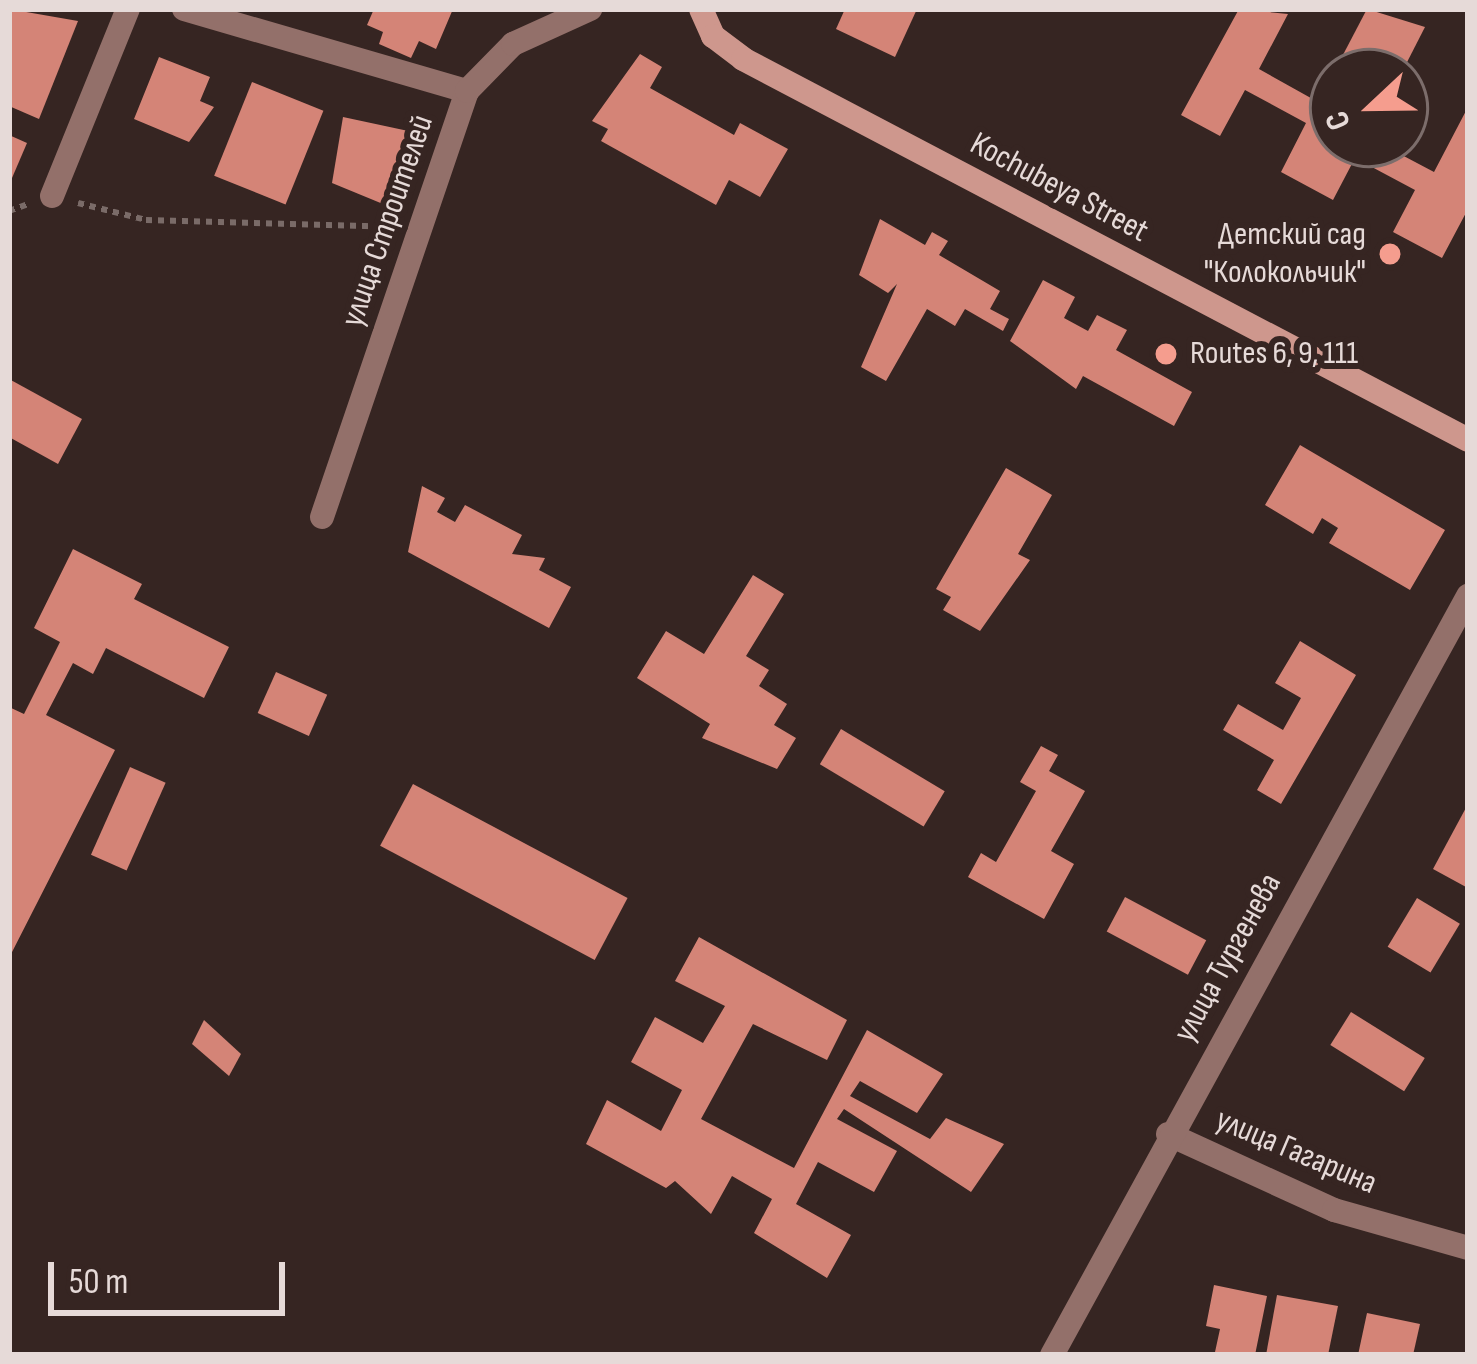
<!DOCTYPE html>
<html>
<head>
<meta charset="utf-8">
<style>
	body { margin:0 }
	#map { position:relative; width:1477px; height:1364px; overflow:hidden; background:#362522; font-family:"Sofia Sans Condensed",sans-serif }
	div>[style] { position:absolute }
	.building>* { inset:0; background:#d48477; transform-origin:0 0 }
	.path>* { height:6px; margin-top:-3px; transform-origin:0; background:repeating-linear-gradient(90deg,#7a6b68 0 6px,transparent 0 12px) }
	.minor>* { height:24px; margin:-12px; padding:0 12px; transform-origin:12px; border-radius:12px; background:#93706a }
	.secondary>* { height:24px; margin:-12px; padding:0 12px; transform-origin:12px; border-radius:12px; background:#ce978d }
	.dots>* { width:33px; height:33px; translate:-50% -50%; box-sizing:border-box; border:6px solid #362522; border-radius:50% }
	span { translate:-50% -50%; white-space:nowrap; text-align:center; line-height:1.15; -webkit-text-stroke:12px #362522; paint-order:stroke }
	.street-label { font-size:33px; color:#e6dad8 }
	.poi-label { font-size:33px; color:#e6dad8 }
	.right { translate:-100% -50%; text-align:right }
	.left { translate:0 -50%; text-align:left }
	.frame { position:absolute; inset:0; border:12px solid #e6dad8; pointer-events:none }
	.north { position:absolute; left:1309px; top:48px; width:120px; height:120px; box-sizing:border-box; background:#362522; border:3px solid #7c6d6b; border-radius:50%; rotate:248deg; font-size:33px; font-weight:700; line-height:48px; text-align:center; color:#e6dad8 }
	.north::after { content:''; display:block; margin:auto; width:42px; height:54px; background:#f59d8e; clip-path:polygon(50% 0,100% 100%,50% 72%,0 100%) }
	.scale { position:absolute; left:48px; top:1262px; width:237px; height:54px; box-sizing:border-box; border:6px solid #e6dad8; border-top:0; padding-left:15px; font-size:36px; line-height:42px; white-space:nowrap; color:#e6dad8; -webkit-text-stroke:9px #362522; paint-order:stroke }
</style>
</head>
<body>
<div id="map">
	<div class="building">
		<div style="clip-path:polygon(9px 9px,78px 21px,39px 119px,9px 106px)"></div>
		<div style="clip-path:polygon(374px 9px,453px 9px,436px 49px,419px 41px,411px 58px,379px 44px,383px 32px,367px 25px)"></div>
		<div style="clip-path:polygon(845px 9px,917px 9px,895px 57px,836px 29px)"></div>
		<div style="clip-path:polygon(1239px 9px,1288px 14px,1259px 69px,1318px 102px,1333px 73px,1333px 144px,1381px 144px,1434px 172px,1468px 107px,1468px 209px,1442px 258px,1393px 232px,1415px 190px,1355px 158px,1333px 200px,1281px 172px,1306px 123px,1245px 90px,1220px 136px,1181px 115px)"></div>
		<div style="clip-path:polygon(1367px 9px,1425px 27px,1402px 72px,1334px 72px)"></div>
		<div style="clip-path:polygon(640px 54px,662px 67px,650px 88px,734px 135px,740px 123px,788px 149px,760px 197px,729px 180px,716px 205px,601px 141px,608px 129px,592px 121px)"></div>
		<div style="clip-path:polygon(159px 57px,210px 77px,200px 101px,214px 107px,189px 142px,134px 119px)"></div>
		<div style="left:252px;top:82px;width:77px;height:101px;rotate:22deg"></div>
		<div style="clip-path:polygon(343px 117px,413px 132px,383px 204px,332px 183px)"></div>
		<div style="clip-path:polygon(9px 135px,27px 143px,9px 185px)"></div>
		<div style="clip-path:polygon(880px 219px,925px 245px,932px 232px,948px 241px,939px 255px,1000px 291px,990px 309px,1009px 319px,1003px 331px,965px 309px,955px 326px,927px 309px,886px 381px,861px 367px,897px 284px,888px 293px,859px 275px)"></div>
		<div style="clip-path:polygon(1043px 280px,1075px 297px,1064px 318px,1088px 331px,1097px 315px,1127px 330px,1116px 350px,1192px 392px,1174px 426px,1083px 376px,1076px 389px,1010px 341px)"></div>
		<div style="clip-path:polygon(9px 379px,82px 419px,58px 464px,9px 437px)"></div>
		<div style="clip-path:polygon(1300px 445px,1445px 530px,1410px 590px,1329px 543px,1338px 528px,1322px 518px,1313px 534px,1265px 505px)"></div>
		<div style="clip-path:polygon(1006px 468px,1052px 495px,1018px 554px,1030px 560px,980px 631px,943px 610px,951px 597px,936px 589px)"></div>
		<div style="clip-path:polygon(422px 486px,445px 498px,437px 512px,455px 522px,465px 505px,522px 535px,512px 554px,545px 558px,539px 570px,571px 587px,549px 628px,408px 552px)"></div>
		<div style="clip-path:polygon(73px 549px,142px 584px,134px 599px,229px 647px,204px 698px,106px 648px,93px 674px,73px 663px,46px 715px,115px 750px,9px 958px,9px 707px,24px 714px,60px 642px,34px 628px)"></div>
		<div style="clip-path:polygon(753px 575px,784px 594px,746px 656px,769px 670px,759px 686px,787px 704px,774px 725px,796px 738px,777px 769px,702px 738px,710px 724px,637px 678px,666px 631px,704px 654px)"></div>
		<div style="clip-path:polygon(1300px 641px,1356px 675px,1281px 804px,1257px 790px,1274px 760px,1223px 730px,1238px 704px,1283px 730px,1301px 698px,1275px 683px)"></div>
		<div style="left:276px;top:672px;width:56px;height:45px;rotate:24deg"></div>
		<div style="left:841px;top:729px;width:121px;height:41px;rotate:31deg"></div>
		<div style="clip-path:polygon(1041px 746px,1058px 755px,1049px 771px,1085px 791px,1051px 851px,1074px 864px,1044px 919px,968px 877px,981px 853px,996px 862px,1036px 791px,1020px 782px)"></div>
		<div style="left:130px;top:767px;width:39px;height:96px;rotate:24deg"></div>
		<div style="left:413px;top:784px;width:243px;height:70px;rotate:28deg"></div>
		<div style="clip-path:polygon(1468px 804px,1468px 885px,1466px 887px,1433px 869px)"></div>
		<div style="left:1125px;top:897px;width:92px;height:39px;rotate:28deg"></div>
		<div style="left:1417px;top:898px;width:50px;height:57px;rotate:31deg"></div>
		<div style="clip-path:polygon(699px 937px,847px 1020px,827px 1060px,753px 1024px,701px 1119px,794px 1168px,867px 1030px,943px 1074px,917px 1113px,860px 1081px,850px 1096px,930px 1139px,946px 1118px,1004px 1144px,971px 1192px,844px 1109px,837px 1119px,897px 1151px,874px 1192px,818px 1162px,796px 1204px,851px 1235px,827px 1278px,754px 1233px,772px 1199px,732px 1176px,711px 1214px,675px 1181px,666px 1188px,586px 1144px,607px 1100px,661px 1131px,682px 1090px,631px 1062px,655px 1017px,703px 1043px,725px 1006px,675px 981px)"></div>
		<div style="left:1351px;top:1012px;width:87px;height:39px;rotate:32deg"></div>
		<div style="clip-path:polygon(204px 1020px,241px 1054px,229px 1076px,192px 1044px)"></div>
		<div style="clip-path:polygon(1214px 1285px,1267px 1296px,1255px 1355px,1215px 1352px,1220px 1329px,1206px 1326px)"></div>
		<div style="clip-path:polygon(1277px 1295px,1338px 1306px,1328px 1355px,1266px 1355px)"></div>
		<div style="clip-path:polygon(1367px 1313px,1420px 1324px,1413px 1355px,1358px 1355px)"></div>
	</div>
	<div class="path">
		<div style="left:78px;top:203px;width:70px;rotate:14deg"></div>
		<div style="left:146px;top:220px;width:246px;rotate:1.6deg"></div>
		<div style="left:9px;top:211px;width:23px;rotate:-20deg"></div>
	</div>
	<div class="minor">
		<div style="left:184px;top:9px;width:295px;rotate:16.2deg"></div>
		<div style="left:52px;top:196px;width:202px;rotate:-67.9deg"></div>
		<div style="left:322px;top:517px;width:450px;rotate:-71.2deg"></div>
		<div style="left:467px;top:91px;width:66px;rotate:-45.6deg"></div>
		<div style="left:513px;top:44px;width:85px;rotate:-24.4deg"></div>
		<div style="left:1168px;top:1134px;width:183px;rotate:24.6deg"></div>
		<div style="left:1334px;top:1210px;width:139px;rotate:15.8deg"></div>
		<div style="left:1052px;top:1355px;width:866px;rotate:-61.27deg"></div>
	</div>
	<div class="secondary">
		<div style="left:701px;top:9px;width:30px;rotate:66deg"></div>
		<div style="left:713px;top:36px;width:38px;rotate:37deg"></div>
		<div style="left:743px;top:59px;width:819px;rotate:27.72deg"></div>
	</div>
	<div class="dots">
		<div style="left:1390px;top:254px;background:#f59d8e"></div>
		<div style="left:1166px;top:354px;background:#f59d8e"></div>
	</div>
	<div class="street-label">
		<span style="left:1059px;top:188px;rotate:28deg">Kochubeya Street</span>
		<span style="left:388px;top:221px;rotate:-71deg">улица Строителей</span>
		<span style="left:1228px;top:958px;rotate:-61deg">улица Тургенева</span>
		<span style="left:1296px;top:1152px;rotate:23deg">улица Гагарина</span>
	</div>
	<div class="poi-label">
		<span class="right" style="left:1366px;top:254px">Детский сад<br>"Колокольчик"</span>
		<span class="left" style="left:1190px;top:354px">Routes 6, 9, 111</span>
	</div>
	<div class="frame"></div>
	<div class="north">С</div>
	<div class="scale">50 m</div>
</div>
</body>
</html>
